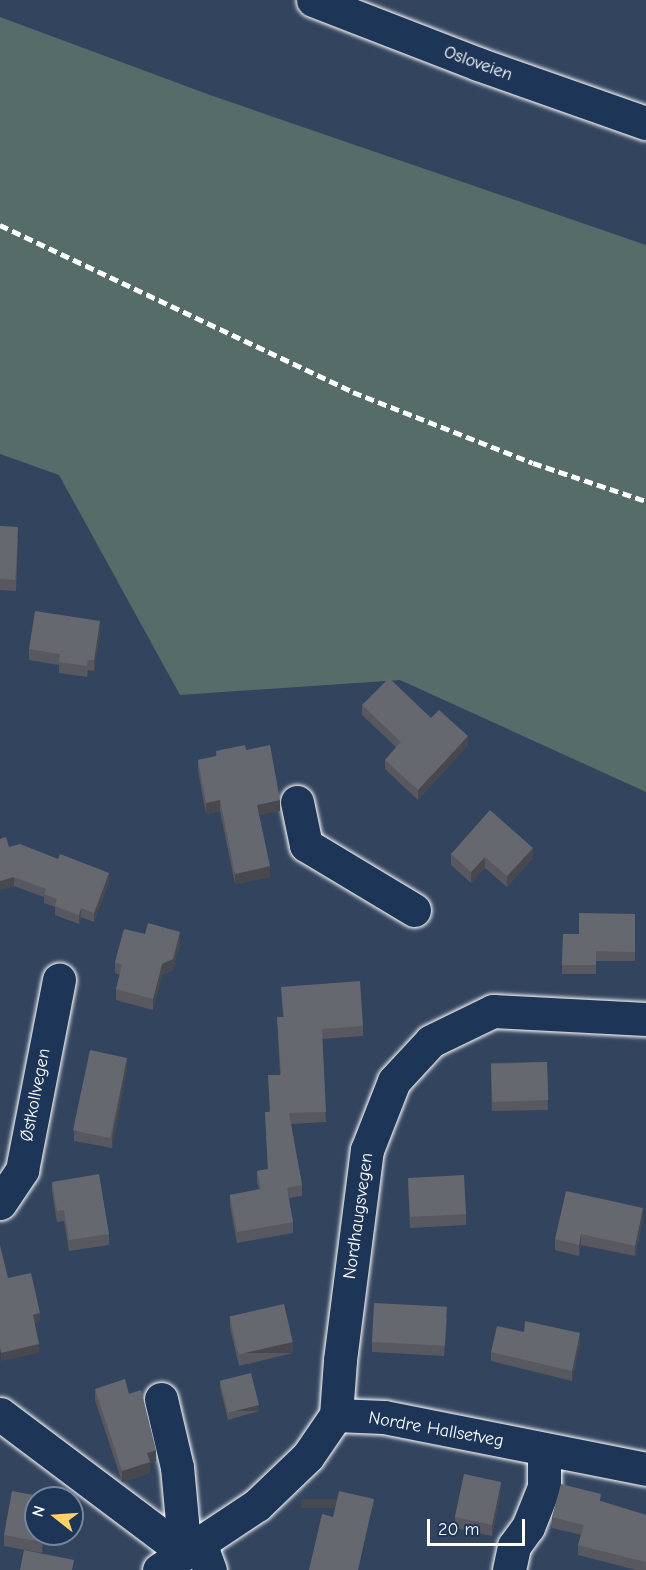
<!DOCTYPE html>
<html>
<head>
<meta charset="utf-8">
<style>
	body { margin:0 }
	#map { position:relative; width:646px; height:1570px; overflow:hidden; background:#33445e; font-family:"Comic Neue",sans-serif }
	div>[style] { position:absolute }
	.green>* { inset:0; background:#566c68 }
	.roads { filter:drop-shadow(0 0 2px #fff) drop-shadow(0 0 2px #fff) }
	.minor>* { height:33px; margin:-16.5px; padding:0 16.5px; transform-origin:16.5px; border-radius:16.5px; background:#1d3557 }
	.highway>* { height:33px; margin:-16.5px; padding:0 16.5px; transform-origin:16.5px; border-radius:16.5px; background:#1d3557 }
	.rail>* { height:4.5px; margin-top:-2.25px; transform-origin:0; background:repeating-linear-gradient(90deg,#fff 0 9px,transparent 0 13.5px) }
	.wall>* { inset:0; background:#585960; transform-origin:0 0 }
	.shaded-wall>* { inset:0; background:#47494e; transform-origin:0 0 }
	.building>* { inset:0; background:#666870; transform-origin:0 0 }
	span { translate:-50% -50%; white-space:nowrap; text-align:center; line-height:1.15; -webkit-text-stroke:6px #1d3557; paint-order:stroke }
	.street-label { font-size:18px; color:#fff }
	.north { position:absolute; left:24px; top:1486px; width:60px; height:60px; box-sizing:border-box; background:#1d3557; border:2px solid #77869a; border-radius:50%; rotate:287deg; font-size:16px; font-weight:700; line-height:24px; text-align:center; color:#fff }
	.north::after { content:''; display:block; margin:auto; width:21px; height:27px; background:#ffd166; clip-path:polygon(50% 0,100% 100%,50% 72%,0 100%) }
	.scale { position:absolute; left:427px; top:1519px; width:98px; height:27px; box-sizing:border-box; border:3px solid #fff; border-top:0; padding-left:8px; font-size:18px; line-height:21px; white-space:nowrap; color:#fff; -webkit-text-stroke:4px #1d3557; paint-order:stroke }
</style>
</head>
<body>
<div id="map">
	<div class="green">
		<div style="clip-path:polygon(0 17px,210px 95px,646px 245px,646px 792px,400px 680px,180px 695px,59px 475px,0 454px)"></div>
	</div>
	<div class="roads">
		<div class="minor">
			<div style="left:297px;top:802px;width:44px;rotate:78.2deg"></div>
			<div style="left:306px;top:845px;width:126px;rotate:31deg"></div>
			<div style="left:0;top:1203px;width:40px;rotate:-56deg"></div>
			<div style="left:22px;top:1170px;width:194px;rotate:-79deg"></div>
			<div style="left:161px;top:1399px;width:70px;rotate:76.8deg"></div>
			<div style="left:177px;top:1467px;width:86px;rotate:84.7deg"></div>
			<div style="left:0;top:1414px;width:231px;rotate:36.9deg"></div>
			<div style="left:336px;top:1415px;width:55px;rotate:-85.8deg"></div>
			<div style="left:340px;top:1360px;width:212px;rotate:-82.7deg"></div>
			<div style="left:367px;top:1150px;width:74px;rotate:-68.6deg"></div>
			<div style="left:394px;top:1081px;width:54px;rotate:-47.2deg"></div>
			<div style="left:431px;top:1041px;width:69px;rotate:-25.8deg"></div>
			<div style="left:493px;top:1011px;width:153px;rotate:3deg"></div>
			<div style="left:200px;top:1543px;width:29px;rotate:70deg"></div>
			<div style="left:159px;top:1570px;width:118px;rotate:-33.6deg"></div>
			<div style="left:257px;top:1505px;width:71px;rotate:-43.9deg"></div>
			<div style="left:308px;top:1456px;width:50px;rotate:-55.7deg"></div>
			<div style="left:336px;top:1415px;width:48px;rotate:2.4deg"></div>
			<div style="left:384px;top:1417px;width:267px;rotate:11.2deg"></div>
			<div style="left:509px;top:1570px;width:25px;rotate:-78deg"></div>
			<div style="left:514px;top:1546px;width:24px;rotate:-54deg"></div>
			<div style="left:528px;top:1527px;width:43px;rotate:-68.2deg"></div>
			<div style="left:544px;top:1487px;width:37px;rotate:-90deg"></div>
		</div>
		<div class="highway">
			<div style="left:313px;top:0;width:177px;rotate:21.2deg"></div>
			<div style="left:478px;top:64px;width:178px;rotate:19.4deg"></div>
		</div>
	</div>
	<div class="rail">
		<div style="left:0;top:225px;width:391px;rotate:25.3deg"></div>
		<div style="left:353px;top:392px;width:193px;rotate:21.5deg"></div>
		<div style="left:533px;top:463px;width:119px;rotate:18.6deg"></div>
	</div>
	<div class="wall">
		<div style="clip-path:polygon(0 526px,18px 538px,16px 591px,0 590px)"></div>
		<div style="clip-path:polygon(100px 632px,94px 671px,88px 670px,87px 677px,59px 673px,59px 665px,29px 660px,29px 649px)"></div>
		<div style="clip-path:polygon(362px 705px,431px 718px,468px 745px,418px 800px,385px 769px,385px 760px,396px 747px,362px 715px)"></div>
		<div style="clip-path:polygon(246px 750px,280px 811px,259px 815px,270px 877px,235px 884px,220px 811px,206px 814px,198px 771px,198px 760px,216px 756px,216px 751px)"></div>
		<div style="clip-path:polygon(0 839px,9px 847px,109px 882px,94px 922px,81px 917px,79px 924px,55px 915px,55px 907px,44px 903px,44px 897px,14px 886px,0 890px)"></div>
		<div style="clip-path:polygon(451px 854px,533px 858px,507px 887px,485px 868px,471px 883px,451px 865px)"></div>
		<div style="clip-path:polygon(635px 914px,635px 961px,596px 961px,596px 974px,562px 974px,563px 934px,579px 934px)"></div>
		<div style="clip-path:polygon(180px 942px,173px 970px,162px 975px,153px 1010px,116px 1000px,116px 989px,120px 975px,115px 973px,115px 962px)"></div>
		<div style="clip-path:polygon(281px 987px,363px 1026px,363px 1036px,322px 1039px,326px 1122px,291px 1124px,302px 1185px,302px 1196px,288px 1198px,293px 1222px,293px 1233px,237px 1243px,230px 1205px,230px 1195px,259px 1189px,257px 1182px,257px 1171px,268px 1169px,265px 1112px,269px 1112px,280px 1075px,277px 1017px,283px 1017px)"></div>
		<div style="left:547px;top:1062px;width:48px;height:56px;rotate:89deg"></div>
		<div style="clip-path:polygon(127px 1068px,112px 1148px,74px 1141px,74px 1130px)"></div>
		<div style="clip-path:polygon(408px 1179px,466px 1214px,466px 1225px,410px 1228px)"></div>
		<div style="clip-path:polygon(52px 1182px,109px 1234px,109px 1245px,69px 1251px,64px 1221px,57px 1222px,52px 1192px)"></div>
		<div style="clip-path:polygon(643px 1218px,635px 1256px,581px 1245px,579px 1256px,555px 1250px,555px 1239px)"></div>
		<div style="clip-path:polygon(230px 1318px,293px 1353px,239px 1366px,230px 1328px)"></div>
		<div style="clip-path:polygon(447px 1318px,444px 1356px,372px 1352px,372px 1342px)"></div>
		<div style="clip-path:polygon(580px 1342px,572px 1381px,491px 1361px,491px 1352px)"></div>
		<div style="clip-path:polygon(220px 1381px,259px 1411px,228px 1420px,220px 1387px)"></div>
		<div style="clip-path:polygon(95px 1389px,129px 1394px,156px 1461px,150px 1463px,150px 1473px,122px 1482px,95px 1400px)"></div>
		<div style="clip-path:polygon(501px 1492px,492px 1536px,455px 1528px,455px 1517px)"></div>
		<div style="clip-path:polygon(601px 1501px,646px 1515px,646px 1570px,636px 1570px,578px 1555px,578px 1545px,581px 1535px,552px 1528px,552px 1517px)"></div>
		<div style="clip-path:polygon(46px 1534px,42px 1553px,4px 1546px,4px 1535px)"></div>
	</div>
	<div class="shaded-wall">
		<div style="clip-path:polygon(100px 621px,100px 632px,94px 671px,94px 660px)"></div>
		<div style="clip-path:polygon(468px 736px,468px 745px,418px 800px,418px 790px)"></div>
		<div style="clip-path:polygon(220px 800px,220px 811px,206px 814px,206px 803px)"></div>
		<div style="clip-path:polygon(280px 800px,280px 811px,257px 816px,257px 805px)"></div>
		<div style="clip-path:polygon(533px 848px,533px 858px,507px 887px,507px 876px)"></div>
		<div style="clip-path:polygon(485px 857px,485px 868px,471px 883px,471px 872px)"></div>
		<div style="clip-path:polygon(270px 866px,270px 877px,235px 884px,235px 874px)"></div>
		<div style="clip-path:polygon(109px 873px,109px 882px,94px 922px,94px 913px)"></div>
		<div style="clip-path:polygon(14px 877px,14px 886px,0 890px,0 881px)"></div>
		<div style="clip-path:polygon(81px 908px,81px 917px,79px 924px,79px 915px)"></div>
		<div style="clip-path:polygon(180px 932px,180px 942px,173px 970px,162px 975px,153px 1010px,153px 999px,162px 964px)"></div>
		<div style="clip-path:polygon(127px 1058px,127px 1068px,112px 1148px,112px 1137px)"></div>
		<div style="clip-path:polygon(643px 1208px,643px 1218px,635px 1256px,635px 1246px)"></div>
		<div style="clip-path:polygon(581px 1234px,581px 1245px,579px 1256px,579px 1245px)"></div>
		<div style="clip-path:polygon(40px 1313px,40px 1322px,33px 1324px,33px 1315px)"></div>
		<div style="clip-path:polygon(580px 1333px,580px 1342px,572px 1381px,572px 1371px)"></div>
		<div style="left:293px;top:1342px;width:11px;height:56px;rotate:90deg"></div>
		<div style="clip-path:polygon(39px 1344px,39px 1353px,1px 1361px,1px 1353px)"></div>
		<div style="left:259px;top:1405px;width:6px;height:32px;rotate:90deg"></div>
		<div style="clip-path:polygon(156px 1450px,156px 1461px,150px 1463px,150px 1473px,122px 1482px,122px 1471px,147px 1453px)"></div>
		<div style="clip-path:polygon(501px 1482px,501px 1492px,492px 1536px,492px 1525px)"></div>
		<div style="left:374px;top:1499px;width:9px;height:73px;rotate:90deg"></div>
		<div style="clip-path:polygon(44px 1534px,46px 1534px,42px 1553px,42px 1542px)"></div>
	</div>
	<div class="building">
		<div style="left:0;top:526px;width:18px;height:53px;rotate:3deg"></div>
		<div style="clip-path:polygon(35px 611px,100px 621px,94px 660px,88px 660px,87px 666px,59px 662px,60px 654px,29px 649px)"></div>
		<div style="clip-path:polygon(389px 678px,431px 718px,439px 710px,468px 736px,418px 790px,385px 760px,401px 742px,362px 705px)"></div>
		<div style="clip-path:polygon(245px 745px,246px 750px,270px 745px,280px 800px,257px 805px,270px 866px,235px 874px,220px 800px,206px 803px,198px 760px,217px 756px,216px 751px)"></div>
		<div style="clip-path:polygon(490px 810px,533px 848px,507px 876px,485px 857px,471px 872px,451px 854px)"></div>
		<div style="clip-path:polygon(6px 837px,9px 847px,20px 844px,58px 859px,60px 854px,109px 873px,94px 913px,81px 908px,79px 915px,55px 906px,57px 899px,44px 894px,46px 889px,14px 877px,0 881px,0 839px)"></div>
		<div style="clip-path:polygon(579px 913px,635px 914px,635px 952px,596px 951px,596px 965px,562px 965px,563px 934px,579px 934px)"></div>
		<div style="clip-path:polygon(148px 923px,180px 932px,173px 959px,162px 964px,153px 999px,116px 989px,122px 965px,115px 962px,124px 929px,145px 934px)"></div>
		<div style="clip-path:polygon(360px 981px,363px 1026px,322px 1029px,326px 1112px,289px 1113px,302px 1185px,287px 1188px,293px 1222px,237px 1232px,230px 1195px,261px 1189px,257px 1171px,268px 1169px,265px 1112px,270px 1112px,268px 1075px,281px 1075px,277px 1017px,284px 1017px,281px 987px)"></div>
		<div style="left:90px;top:1050px;width:38px;height:82px;rotate:12deg"></div>
		<div style="left:547px;top:1062px;width:38px;height:56px;rotate:88deg"></div>
		<div style="clip-path:polygon(99px 1174px,109px 1234px,69px 1240px,64px 1210px,57px 1211px,52px 1182px)"></div>
		<div style="left:464px;top:1175px;width:39px;height:56px;rotate:87deg"></div>
		<div style="clip-path:polygon(566px 1191px,643px 1208px,635px 1246px,581px 1234px,579px 1245px,555px 1239px)"></div>
		<div style="clip-path:polygon(0 1245px,8px 1278px,31px 1273px,40px 1313px,33px 1315px,39px 1344px,1px 1353px,0 1348px)"></div>
		<div style="left:374px;top:1303px;width:73px;height:39px;rotate:3deg"></div>
		<div style="left:284px;top:1304px;width:39px;height:56px;rotate:77deg"></div>
		<div style="clip-path:polygon(525px 1321px,580px 1333px,572px 1371px,491px 1352px,497px 1326px,524px 1332px)"></div>
		<div style="left:251px;top:1373px;width:33px;height:32px;rotate:76deg"></div>
		<div style="clip-path:polygon(125px 1379px,129px 1394px,141px 1390px,156px 1450px,147px 1453px,150px 1462px,122px 1471px,95px 1389px)"></div>
		<div style="left:464px;top:1474px;width:38px;height:44px;rotate:12deg"></div>
		<div style="clip-path:polygon(561px 1484px,601px 1494px,600px 1501px,646px 1515px,646px 1562px,578px 1545px,584px 1525px,552px 1517px)"></div>
		<div style="clip-path:polygon(12px 1491px,39px 1496px,39px 1498px,36px 1498px,36px 1534px,44px 1534px,42px 1542px,4px 1535px)"></div>
		<div style="clip-path:polygon(339px 1491px,374px 1499px,358px 1570px,309px 1570px,322px 1514px,333px 1517px)"></div>
		<div style="clip-path:polygon(24px 1550px,74px 1560px,72px 1570px,20px 1570px)"></div>
	</div>
	<div class="street-label">
		<span style="left:478px;top:64px;rotate:20deg">Osloveien</span>
		<span style="left:36px;top:1095px;rotate:-79deg">Østkollvegen</span>
		<span style="left:359px;top:1216px;rotate:-82deg">Nordhaugsvegen</span>
		<span style="left:436px;top:1430px;rotate:10deg">Nordre Hallsetveg</span>
	</div>
	<div class="north">N</div>
	<div class="scale">20 m</div>
</div>
</body>
</html>
